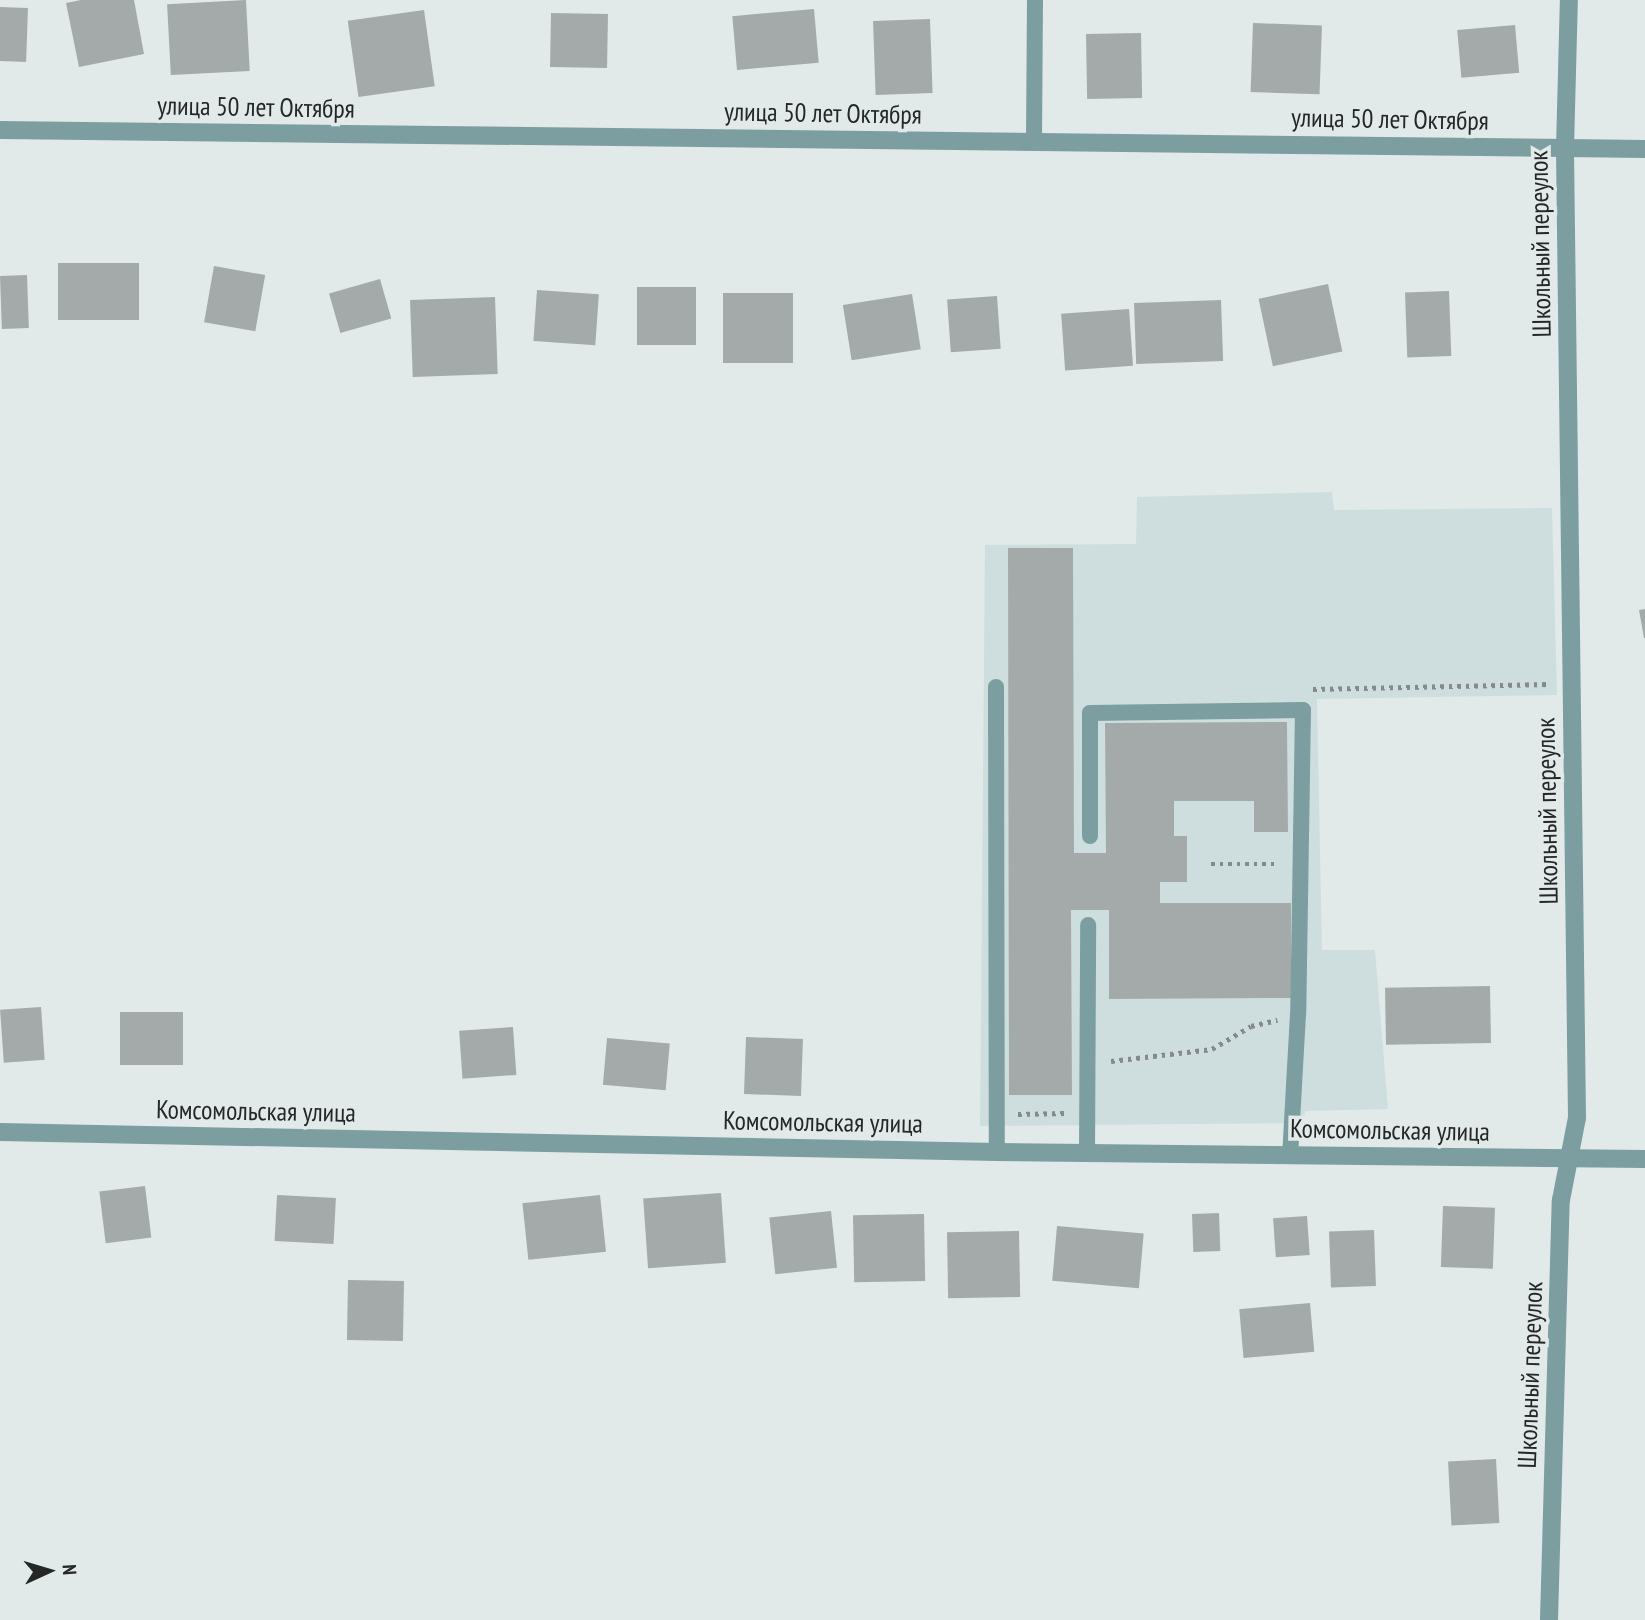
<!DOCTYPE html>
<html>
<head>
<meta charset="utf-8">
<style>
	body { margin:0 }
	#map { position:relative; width:1645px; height:1620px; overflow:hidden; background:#e2e9e9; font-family:"PT Sans Narrow",sans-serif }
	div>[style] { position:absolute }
	.built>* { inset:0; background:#cedede }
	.building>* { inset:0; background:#a4aaaa; transform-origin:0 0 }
	.path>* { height:4.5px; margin-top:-2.25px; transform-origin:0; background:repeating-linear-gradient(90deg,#858a8a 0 3.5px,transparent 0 8.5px) }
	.lane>* { height:16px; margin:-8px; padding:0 8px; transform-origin:8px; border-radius:8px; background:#7c9ea0 }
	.street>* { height:18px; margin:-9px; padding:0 9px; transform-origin:9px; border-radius:9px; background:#7c9ea0 }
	span { translate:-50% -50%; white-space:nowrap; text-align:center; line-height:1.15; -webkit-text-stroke:7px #e2e9e9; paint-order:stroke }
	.street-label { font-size:26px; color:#252727 }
	.north { position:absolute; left:14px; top:1536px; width:70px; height:70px; -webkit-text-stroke:5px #e2e9e9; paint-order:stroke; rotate:86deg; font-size:19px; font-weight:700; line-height:28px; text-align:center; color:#252727 }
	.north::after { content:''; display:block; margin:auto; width:24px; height:32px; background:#252727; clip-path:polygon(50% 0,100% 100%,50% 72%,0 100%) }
</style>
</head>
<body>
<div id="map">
	<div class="built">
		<div style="clip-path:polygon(1332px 492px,1334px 510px,1552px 508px,1557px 695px,1317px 699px,1322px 950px,1375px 950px,1388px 1109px,1305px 1111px,1304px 1123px,980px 1126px,985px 545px,1136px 544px,1137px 497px)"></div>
	</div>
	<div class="building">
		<div style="clip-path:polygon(81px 0,134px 0,144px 54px,79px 67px,66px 3px)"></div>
		<div style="left:246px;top:0;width:71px;height:79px;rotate:87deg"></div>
		<div style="left:0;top:7px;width:28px;height:54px;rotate:2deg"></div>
		<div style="left:814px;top:9px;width:54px;height:82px;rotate:85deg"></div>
		<div style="left:424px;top:10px;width:77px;height:77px;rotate:82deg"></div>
		<div style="left:551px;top:13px;width:57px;height:54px;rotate:1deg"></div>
		<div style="left:930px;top:19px;width:74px;height:57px;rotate:88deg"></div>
		<div style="left:1253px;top:23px;width:69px;height:69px;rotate:2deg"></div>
		<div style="left:1515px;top:25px;width:48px;height:58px;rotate:85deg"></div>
		<div style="left:1141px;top:33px;width:65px;height:55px;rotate:89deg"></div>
		<div style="left:58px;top:263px;width:81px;height:57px"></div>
		<div style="left:214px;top:266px;width:52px;height:57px;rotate:10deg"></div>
		<div style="left:27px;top:275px;width:53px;height:27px;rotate:88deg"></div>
		<div style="left:380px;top:279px;width:41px;height:53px;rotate:74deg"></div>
		<div style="left:1328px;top:284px;width:69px;height:71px;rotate:78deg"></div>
		<div style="left:637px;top:287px;width:59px;height:58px"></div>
		<div style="left:537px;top:290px;width:62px;height:51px;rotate:4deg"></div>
		<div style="left:1449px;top:291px;width:65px;height:44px;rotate:88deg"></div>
		<div style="left:723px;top:293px;width:70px;height:70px"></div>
		<div style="left:912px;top:294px;width:56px;height:70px;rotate:81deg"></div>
		<div style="left:997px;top:296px;width:53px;height:50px;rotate:86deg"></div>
		<div style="left:495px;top:297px;width:77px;height:85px;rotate:88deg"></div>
		<div style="left:1221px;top:300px;width:61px;height:87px;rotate:88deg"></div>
		<div style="left:1129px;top:309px;width:57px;height:68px;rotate:86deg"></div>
		<div style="clip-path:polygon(1008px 548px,1073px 548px,1074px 853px,1106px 853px,1105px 723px,1287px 722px,1288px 832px,1254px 832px,1254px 801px,1174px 801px,1174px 836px,1187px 836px,1187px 882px,1160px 882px,1160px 903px,1291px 903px,1291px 998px,1109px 999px,1109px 910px,1071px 910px,1072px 1095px,1009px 1095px)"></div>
		<div style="clip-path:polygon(1645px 609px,1645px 638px,1644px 638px,1639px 610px)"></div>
		<div style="left:1490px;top:986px;width:57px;height:105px;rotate:89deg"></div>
		<div style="left:41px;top:1007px;width:53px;height:41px;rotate:86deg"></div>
		<div style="left:120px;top:1012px;width:63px;height:53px"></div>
		<div style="left:513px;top:1027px;width:48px;height:54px;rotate:86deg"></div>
		<div style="left:746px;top:1037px;width:57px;height:57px;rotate:2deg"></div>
		<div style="left:607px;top:1038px;width:63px;height:47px;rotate:5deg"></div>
		<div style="left:145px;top:1186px;width:52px;height:46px;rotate:83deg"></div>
		<div style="left:721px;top:1193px;width:70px;height:78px;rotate:86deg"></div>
		<div style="left:277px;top:1195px;width:59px;height:46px;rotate:3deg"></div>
		<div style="left:600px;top:1195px;width:57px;height:78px;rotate:84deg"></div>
		<div style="left:1443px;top:1206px;width:52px;height:61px;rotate:2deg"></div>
		<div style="left:831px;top:1211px;width:57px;height:62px;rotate:84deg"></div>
		<div style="left:1219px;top:1213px;width:38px;height:27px;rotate:88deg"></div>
		<div style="left:924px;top:1214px;width:67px;height:71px;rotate:89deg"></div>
		<div style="left:1307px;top:1216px;width:39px;height:34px;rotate:86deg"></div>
		<div style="left:1057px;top:1226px;width:87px;height:55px;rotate:5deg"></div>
		<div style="left:1374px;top:1230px;width:56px;height:45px;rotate:88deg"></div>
		<div style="left:1019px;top:1231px;width:66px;height:72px;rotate:89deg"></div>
		<div style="left:348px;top:1280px;width:56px;height:60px;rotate:1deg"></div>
		<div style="left:1310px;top:1303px;width:49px;height:71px;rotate:85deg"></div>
		<div style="left:1496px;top:1459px;width:64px;height:48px;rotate:87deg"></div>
	</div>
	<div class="path">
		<div style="left:1313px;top:689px;width:236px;rotate:-1.2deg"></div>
		<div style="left:1211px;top:864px;width:68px"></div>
		<div style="left:1111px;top:1061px;width:102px;rotate:-6.8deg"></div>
		<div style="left:1212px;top:1049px;width:45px;rotate:-30.5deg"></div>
		<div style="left:1251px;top:1026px;width:27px;rotate:-13deg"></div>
		<div style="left:1018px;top:1114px;width:48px;rotate:-1.2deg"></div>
	</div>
	<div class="lane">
		<div style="left:1034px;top:142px;width:142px;rotate:-89.6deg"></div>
		<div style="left:996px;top:687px;width:465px;rotate:89.9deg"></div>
		<div style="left:1090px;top:836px;width:123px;rotate:-90deg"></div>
		<div style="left:1090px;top:713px;width:213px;rotate:-0.8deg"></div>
		<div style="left:1303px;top:710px;width:304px;rotate:90.9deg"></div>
		<div style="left:1298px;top:1014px;width:141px;rotate:93.2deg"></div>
		<div style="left:1087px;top:1153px;width:228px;rotate:-89.7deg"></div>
	</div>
	<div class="street">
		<div style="left:0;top:130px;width:1645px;rotate:0.66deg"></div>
		<div style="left:0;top:1132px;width:997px;rotate:1.15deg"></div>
		<div style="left:997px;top:1152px;width:648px;rotate:0.62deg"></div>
		<div style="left:1549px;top:1620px;width:420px;rotate:-88.4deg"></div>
		<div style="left:1561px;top:1200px;width:84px;rotate:-79deg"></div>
		<div style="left:1577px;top:1118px;width:970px;rotate:-90.71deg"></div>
		<div style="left:1565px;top:148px;width:148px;rotate:-88.5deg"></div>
	</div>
	<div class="street-label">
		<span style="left:256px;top:107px;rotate:1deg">улица 50 лет Октября</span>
		<span style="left:823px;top:113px;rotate:1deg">улица 50 лет Октября</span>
		<span style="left:1390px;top:119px;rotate:1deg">улица 50 лет Октября</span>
		<span style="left:1540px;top:244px;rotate:-91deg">Школьный переулок</span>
		<span style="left:1547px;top:811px;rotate:-91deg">Школьный переулок</span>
		<span style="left:256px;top:1111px;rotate:1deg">Комсомольская улица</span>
		<span style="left:823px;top:1122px;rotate:1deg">Комсомольская улица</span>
		<span style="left:1390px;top:1130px;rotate:1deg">Комсомольская улица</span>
		<span style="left:1530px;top:1375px;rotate:-88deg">Школьный переулок</span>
	</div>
	<div class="north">N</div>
</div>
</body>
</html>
